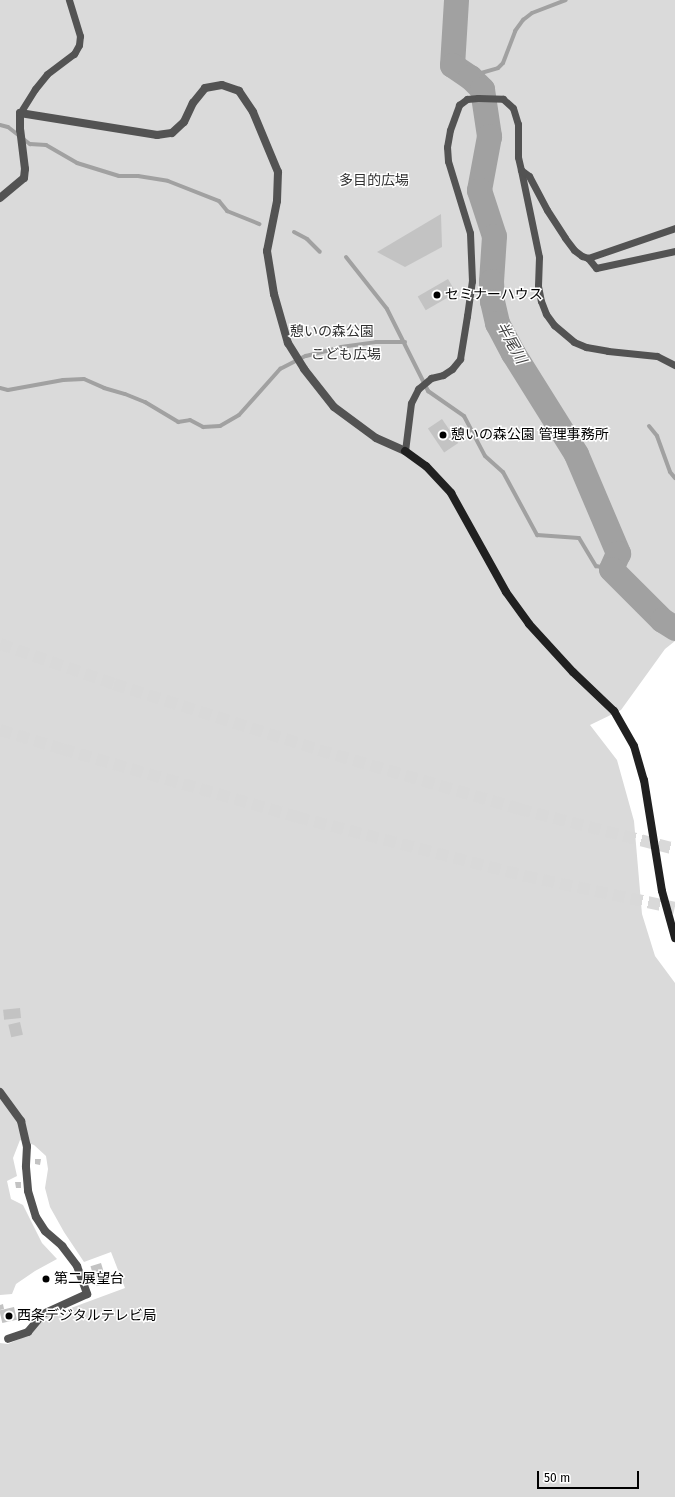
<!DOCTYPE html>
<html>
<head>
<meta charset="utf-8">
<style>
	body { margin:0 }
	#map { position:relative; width:675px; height:1497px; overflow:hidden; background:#fff; font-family:"Fira Sans","Noto Sans JP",sans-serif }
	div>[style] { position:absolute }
	.green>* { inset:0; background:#dadada }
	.stream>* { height:4px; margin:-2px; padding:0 2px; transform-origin:2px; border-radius:2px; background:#a1a1a1 }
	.river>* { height:25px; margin:-12.5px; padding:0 12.5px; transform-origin:12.5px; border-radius:12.5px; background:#a1a1a1 }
	.building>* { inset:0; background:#c3c3c3; transform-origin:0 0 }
	.highway-tunnel>* { height:12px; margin-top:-6px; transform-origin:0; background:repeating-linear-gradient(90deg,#d9d9d9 0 12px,transparent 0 18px) }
	.lane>* { height:7px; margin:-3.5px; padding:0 3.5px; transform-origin:3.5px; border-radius:3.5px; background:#535353 }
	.street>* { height:8px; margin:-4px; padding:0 4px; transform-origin:4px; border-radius:4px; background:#535353 }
	.secondary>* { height:8px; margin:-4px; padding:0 4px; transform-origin:4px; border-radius:4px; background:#202020 }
	.dots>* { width:11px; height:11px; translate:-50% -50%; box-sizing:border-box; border:2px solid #fff; border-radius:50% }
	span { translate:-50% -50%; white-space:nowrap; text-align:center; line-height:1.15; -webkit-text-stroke:3px #fff; paint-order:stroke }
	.park-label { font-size:14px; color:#313131 }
	.poi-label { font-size:14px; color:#000 }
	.left { translate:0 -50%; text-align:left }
	.water-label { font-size:15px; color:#424242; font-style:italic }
	.scale { position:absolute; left:537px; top:1471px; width:102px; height:18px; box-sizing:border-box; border:2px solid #000; border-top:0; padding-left:5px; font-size:12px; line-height:14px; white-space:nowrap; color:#000; -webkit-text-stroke:3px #fff; paint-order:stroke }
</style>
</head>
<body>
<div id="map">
	<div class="green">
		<div style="clip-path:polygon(0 0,675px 0,675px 641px,665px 649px,621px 710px,590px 725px,617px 760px,634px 821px,642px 914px,655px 956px,675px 983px,675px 1497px,0 1497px,0 1343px,8px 1344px,28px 1335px,44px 1318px,125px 1288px,111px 1252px,84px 1262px,64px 1232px,50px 1207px,45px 1188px,48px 1169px,46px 1156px,34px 1145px,20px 1140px,13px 1158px,17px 1176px,7px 1181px,11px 1199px,23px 1205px,42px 1243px,57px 1259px,35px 1271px,16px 1284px,12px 1294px,0 1295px)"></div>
	</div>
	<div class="stream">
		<div style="left:474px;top:81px;width:6px;rotate:-90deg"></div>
		<div style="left:474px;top:75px;width:25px;rotate:-16deg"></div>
		<div style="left:498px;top:68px;width:7px;rotate:-45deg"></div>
		<div style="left:503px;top:63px;width:34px;rotate:-69deg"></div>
		<div style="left:515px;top:31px;width:14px;rotate:-54deg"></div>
		<div style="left:523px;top:20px;width:11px;rotate:-38deg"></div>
		<div style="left:532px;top:13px;width:36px;rotate:-21deg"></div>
		<div style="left:0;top:125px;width:8px;rotate:14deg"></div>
		<div style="left:8px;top:127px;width:28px;rotate:38deg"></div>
		<div style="left:30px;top:144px;width:16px;rotate:4deg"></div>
		<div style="left:46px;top:145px;width:36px;rotate:30deg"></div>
		<div style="left:77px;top:163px;width:44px;rotate:17.2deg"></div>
		<div style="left:119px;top:176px;width:19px"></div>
		<div style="left:138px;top:176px;width:30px;rotate:9deg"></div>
		<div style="left:168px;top:181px;width:55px;rotate:21.4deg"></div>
		<div style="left:219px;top:201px;width:13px;rotate:51deg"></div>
		<div style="left:227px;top:211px;width:35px;rotate:22deg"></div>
		<div style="left:294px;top:232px;width:15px;rotate:28deg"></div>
		<div style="left:307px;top:239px;width:18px;rotate:45deg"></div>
		<div style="left:346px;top:257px;width:66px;rotate:51.7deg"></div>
		<div style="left:387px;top:309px;width:92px;rotate:63.4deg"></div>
		<div style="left:428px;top:391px;width:44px;rotate:34.8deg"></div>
		<div style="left:464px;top:416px;width:45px;rotate:62.3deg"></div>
		<div style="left:485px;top:456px;width:24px;rotate:42deg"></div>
		<div style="left:503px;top:472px;width:72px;rotate:61.6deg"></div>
		<div style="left:537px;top:535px;width:42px;rotate:4.1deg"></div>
		<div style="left:579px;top:538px;width:33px;rotate:59deg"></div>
		<div style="left:596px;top:566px;width:15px;rotate:11deg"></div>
		<div style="left:0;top:388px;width:8px;rotate:14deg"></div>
		<div style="left:8px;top:390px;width:56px;rotate:-10.3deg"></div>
		<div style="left:63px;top:380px;width:21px;rotate:-3deg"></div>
		<div style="left:84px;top:379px;width:22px;rotate:24deg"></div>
		<div style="left:104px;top:388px;width:22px;rotate:16deg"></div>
		<div style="left:125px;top:394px;width:22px;rotate:22deg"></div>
		<div style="left:145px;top:402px;width:39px;rotate:31deg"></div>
		<div style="left:178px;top:422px;width:12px;rotate:-9deg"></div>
		<div style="left:190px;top:420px;width:15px;rotate:28deg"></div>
		<div style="left:203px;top:427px;width:17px;rotate:-3deg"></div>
		<div style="left:220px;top:426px;width:22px;rotate:-30deg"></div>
		<div style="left:239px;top:415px;width:62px;rotate:-48.3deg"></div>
		<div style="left:280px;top:369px;width:29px;rotate:-27deg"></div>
		<div style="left:306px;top:356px;width:36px;rotate:-14deg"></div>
		<div style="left:341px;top:347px;width:35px;rotate:-8deg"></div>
		<div style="left:376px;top:342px;width:29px"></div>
		<div style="left:649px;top:426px;width:13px;rotate:51deg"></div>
		<div style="left:657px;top:436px;width:38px;rotate:70deg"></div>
		<div style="left:670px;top:472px;width:8px;rotate:50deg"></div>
	</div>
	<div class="river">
		<div style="left:456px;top:0;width:65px;rotate:93.5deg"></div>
		<div style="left:452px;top:65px;width:22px;rotate:34deg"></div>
		<div style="left:470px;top:77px;width:17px;rotate:45deg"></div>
		<div style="left:482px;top:89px;width:48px;rotate:81.5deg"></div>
		<div style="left:489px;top:136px;width:55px;rotate:100.5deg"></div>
		<div style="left:479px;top:190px;width:48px;rotate:71.9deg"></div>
		<div style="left:494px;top:236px;width:45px;rotate:93.8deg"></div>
		<div style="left:491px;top:281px;width:20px;rotate:87deg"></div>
		<div style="left:492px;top:301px;width:23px;rotate:77deg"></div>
		<div style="left:497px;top:323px;width:34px;rotate:62deg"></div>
		<div style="left:513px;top:353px;width:119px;rotate:58deg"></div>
		<div style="left:576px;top:454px;width:108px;rotate:67deg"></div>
		<div style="left:618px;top:553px;width:17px;rotate:114deg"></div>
		<div style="left:611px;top:569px;width:72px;rotate:45deg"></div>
		<div style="left:662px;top:620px;width:15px;rotate:32deg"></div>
	</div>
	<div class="building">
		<div style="clip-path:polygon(441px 214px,442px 247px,405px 267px,377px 252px)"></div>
		<div style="left:448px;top:279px;width:16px;height:35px;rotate:60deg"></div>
		<div style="left:442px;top:419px;width:29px;height:17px;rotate:56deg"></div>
		<div style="left:20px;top:1008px;width:10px;height:17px;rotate:84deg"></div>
		<div style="left:20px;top:1022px;width:13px;height:12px;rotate:77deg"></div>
		<div style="clip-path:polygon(35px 1159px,41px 1159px,40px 1165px,35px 1164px)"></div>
		<div style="clip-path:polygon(15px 1182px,21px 1182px,21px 1188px,16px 1188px)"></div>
		<div style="left:101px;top:1263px;width:21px;height:11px;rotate:73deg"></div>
		<div style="clip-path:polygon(3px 1304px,4px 1309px,0 1310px,0 1305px)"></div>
		<div style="left:14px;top:1307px;width:13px;height:15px;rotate:77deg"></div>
	</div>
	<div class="highway-tunnel">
		<div style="left:0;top:644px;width:121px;rotate:19.3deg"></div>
		<div style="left:114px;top:684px;width:215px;rotate:17.8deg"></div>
		<div style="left:319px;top:750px;width:209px;rotate:16.4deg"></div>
		<div style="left:519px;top:809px;width:161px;rotate:14.4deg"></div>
		<div style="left:0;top:730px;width:65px;rotate:17deg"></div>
		<div style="left:62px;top:749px;width:245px;rotate:16.1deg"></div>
		<div style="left:297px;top:817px;width:236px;rotate:14.5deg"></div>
		<div style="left:525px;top:876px;width:153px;rotate:12deg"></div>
	</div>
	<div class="lane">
		<div style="left:20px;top:113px;width:28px;rotate:-58deg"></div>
		<div style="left:35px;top:89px;width:19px;rotate:-51deg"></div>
		<div style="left:47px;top:74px;width:34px;rotate:-37deg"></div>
		<div style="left:74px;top:54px;width:10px;rotate:-61deg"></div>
		<div style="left:79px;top:45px;width:9px;rotate:-84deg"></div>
		<div style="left:80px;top:36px;width:38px;rotate:-107deg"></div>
		<div style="left:521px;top:170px;width:89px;rotate:78.3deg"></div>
		<div style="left:539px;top:257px;width:29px;rotate:92deg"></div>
		<div style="left:538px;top:286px;width:15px;rotate:79deg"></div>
		<div style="left:541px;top:301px;width:14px;rotate:69deg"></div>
		<div style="left:546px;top:314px;width:14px;rotate:54deg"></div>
		<div style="left:554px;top:325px;width:26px;rotate:40deg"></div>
		<div style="left:574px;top:342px;width:13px;rotate:23deg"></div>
		<div style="left:586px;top:347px;width:22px;rotate:10deg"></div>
		<div style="left:608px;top:351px;width:49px;rotate:5.8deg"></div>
		<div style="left:657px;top:356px;width:20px;rotate:27deg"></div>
		<div style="left:588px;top:258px;width:13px;rotate:51deg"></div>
		<div style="left:596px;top:268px;width:81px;rotate:-12.1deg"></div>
		<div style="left:405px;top:451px;width:48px;rotate:-82.9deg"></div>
		<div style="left:411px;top:403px;width:16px;rotate:-63deg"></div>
		<div style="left:418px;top:389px;width:17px;rotate:-40deg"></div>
		<div style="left:431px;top:378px;width:12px;rotate:-14deg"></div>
		<div style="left:443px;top:375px;width:11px;rotate:-34deg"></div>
		<div style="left:452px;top:369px;width:13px;rotate:-51deg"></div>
		<div style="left:460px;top:359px;width:44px;rotate:-80.8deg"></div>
		<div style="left:467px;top:316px;width:35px;rotate:-82deg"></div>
		<div style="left:472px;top:281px;width:48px;rotate:-92.4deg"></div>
		<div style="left:470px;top:233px;width:75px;rotate:-107deg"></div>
		<div style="left:448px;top:161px;width:14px;rotate:-94deg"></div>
		<div style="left:447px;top:147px;width:17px;rotate:-80deg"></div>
		<div style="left:450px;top:130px;width:27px;rotate:-70deg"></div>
		<div style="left:459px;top:105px;width:10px;rotate:-37deg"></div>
		<div style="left:467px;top:99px;width:11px;rotate:-5deg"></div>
		<div style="left:478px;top:98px;width:25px;rotate:2deg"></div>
		<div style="left:503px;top:99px;width:13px;rotate:42deg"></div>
		<div style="left:513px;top:108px;width:17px;rotate:73deg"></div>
		<div style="left:518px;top:124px;width:33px;rotate:90deg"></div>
		<div style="left:518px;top:157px;width:13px;rotate:77deg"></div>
		<div style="left:521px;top:170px;width:10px;rotate:37deg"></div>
		<div style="left:529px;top:176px;width:38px;rotate:62deg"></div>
		<div style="left:547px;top:210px;width:33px;rotate:57deg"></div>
		<div style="left:565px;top:238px;width:15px;rotate:53deg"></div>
		<div style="left:574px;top:250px;width:10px;rotate:37deg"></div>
		<div style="left:582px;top:256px;width:6px;rotate:18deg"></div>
		<div style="left:588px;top:258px;width:92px;rotate:-19deg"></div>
	</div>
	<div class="street">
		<div style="left:0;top:198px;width:31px;rotate:-40deg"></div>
		<div style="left:24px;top:178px;width:9px;rotate:-84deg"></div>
		<div style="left:25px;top:169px;width:39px;rotate:-97deg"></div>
		<div style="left:20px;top:130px;width:17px;rotate:-90deg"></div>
		<div style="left:20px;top:113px;width:139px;rotate:9.1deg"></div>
		<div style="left:157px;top:135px;width:15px;rotate:-8deg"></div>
		<div style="left:172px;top:133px;width:16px;rotate:-43deg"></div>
		<div style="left:184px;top:122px;width:21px;rotate:-65deg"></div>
		<div style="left:193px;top:103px;width:19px;rotate:-51deg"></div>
		<div style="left:205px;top:88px;width:17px;rotate:-10deg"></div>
		<div style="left:222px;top:85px;width:18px;rotate:19deg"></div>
		<div style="left:239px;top:91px;width:25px;rotate:56deg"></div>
		<div style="left:253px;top:112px;width:65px;rotate:67.4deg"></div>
		<div style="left:278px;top:172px;width:29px;rotate:92deg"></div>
		<div style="left:277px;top:201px;width:51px;rotate:101.3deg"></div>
		<div style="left:267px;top:251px;width:44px;rotate:80.8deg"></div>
		<div style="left:274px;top:294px;width:51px;rotate:74.1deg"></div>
		<div style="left:288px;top:343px;width:31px;rotate:58deg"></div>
		<div style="left:304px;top:369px;width:48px;rotate:51.7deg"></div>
		<div style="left:334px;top:407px;width:52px;rotate:36.4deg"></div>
		<div style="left:376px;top:438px;width:32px;rotate:24deg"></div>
		<div style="left:0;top:1092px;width:36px;rotate:54deg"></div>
		<div style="left:21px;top:1121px;width:26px;rotate:77deg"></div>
		<div style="left:27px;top:1146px;width:21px;rotate:93deg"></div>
		<div style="left:26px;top:1167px;width:24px;rotate:85deg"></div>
		<div style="left:28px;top:1191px;width:27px;rotate:73deg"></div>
		<div style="left:36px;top:1217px;width:17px;rotate:57deg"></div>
		<div style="left:45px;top:1231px;width:23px;rotate:41deg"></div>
		<div style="left:62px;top:1246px;width:25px;rotate:53deg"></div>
		<div style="left:77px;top:1266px;width:30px;rotate:70deg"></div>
		<div style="left:87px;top:1294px;width:48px;rotate:155.6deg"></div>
		<div style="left:43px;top:1314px;width:23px;rotate:130deg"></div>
		<div style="left:28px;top:1332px;width:21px;rotate:161deg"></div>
	</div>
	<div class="secondary">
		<div style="left:405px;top:451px;width:26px;rotate:36deg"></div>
		<div style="left:426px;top:466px;width:37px;rotate:47deg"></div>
		<div style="left:451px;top:493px;width:113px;rotate:60.9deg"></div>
		<div style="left:506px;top:592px;width:39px;rotate:54deg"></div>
		<div style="left:529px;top:624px;width:65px;rotate:47.5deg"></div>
		<div style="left:573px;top:672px;width:57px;rotate:43.6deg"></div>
		<div style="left:614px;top:711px;width:40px;rotate:60.3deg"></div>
		<div style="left:634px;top:746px;width:35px;rotate:74deg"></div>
		<div style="left:644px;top:780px;width:112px;rotate:80.8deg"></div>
		<div style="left:662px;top:891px;width:49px;rotate:74.5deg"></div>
	</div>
	<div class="dots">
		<div style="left:437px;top:295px;background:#000"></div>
		<div style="left:443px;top:435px;background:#000"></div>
		<div style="left:46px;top:1279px;background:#000"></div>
		<div style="left:9px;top:1316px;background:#000"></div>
	</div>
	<div class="park-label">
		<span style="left:374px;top:181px">多目的広場</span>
		<span style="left:332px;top:332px">憩いの森公園</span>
		<span style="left:346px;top:355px">こども広場</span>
	</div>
	<div class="poi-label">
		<span class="left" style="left:445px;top:295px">セミナーハウス</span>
		<span class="left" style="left:451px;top:435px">憩いの森公園 管理事務所</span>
		<span class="left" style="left:54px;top:1279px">第二展望台</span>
		<span class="left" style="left:17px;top:1316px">西条デジタルテレビ局</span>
	</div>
	<div class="water-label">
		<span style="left:511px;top:343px;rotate:61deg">半尾川</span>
	</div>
	<div class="scale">50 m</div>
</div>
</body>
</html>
